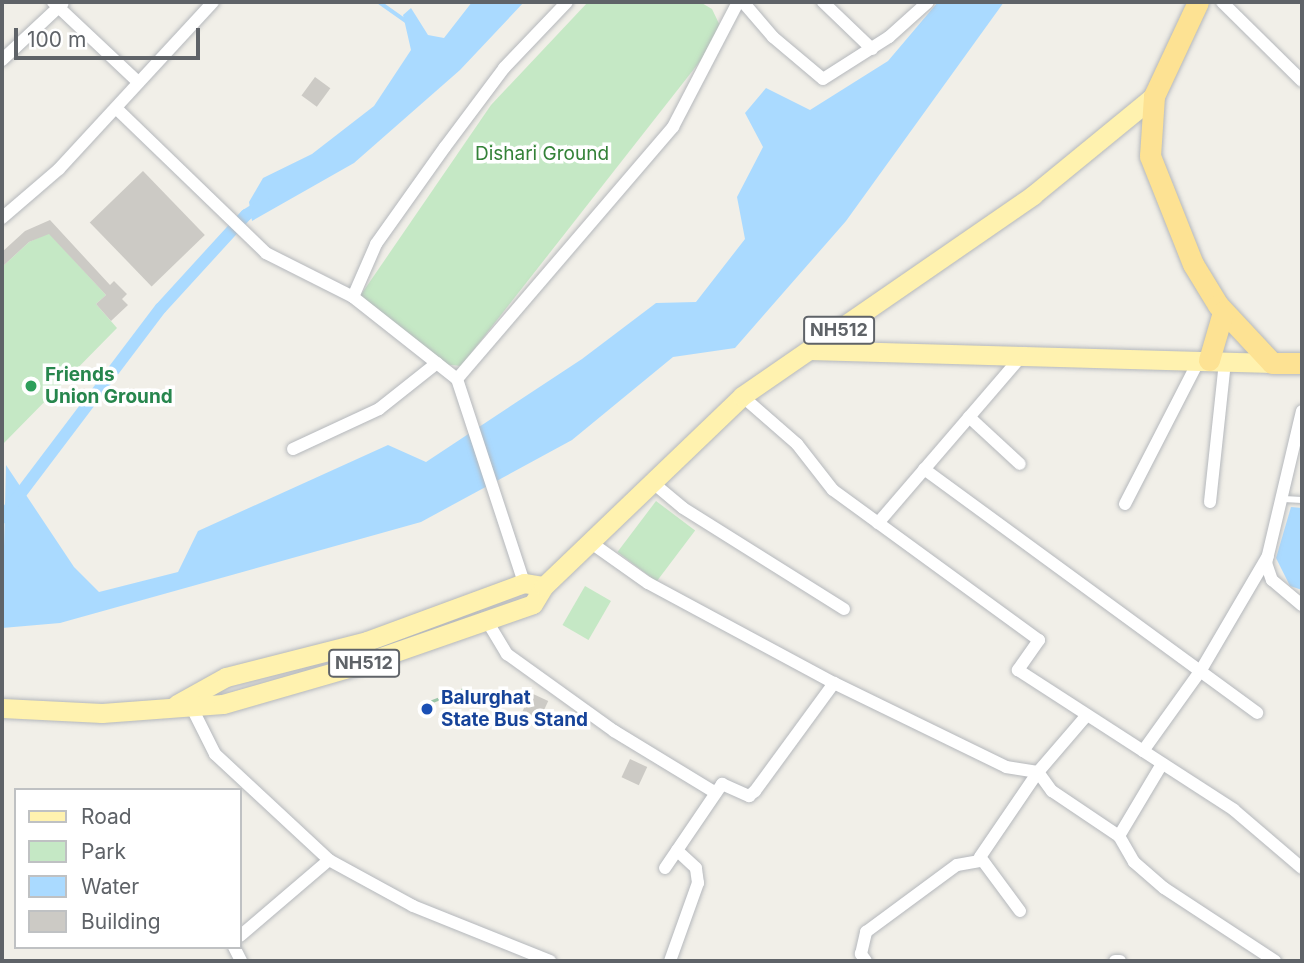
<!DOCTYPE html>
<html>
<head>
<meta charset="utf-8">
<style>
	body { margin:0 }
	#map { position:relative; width:1304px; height:963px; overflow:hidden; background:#f1efe8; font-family:Inter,sans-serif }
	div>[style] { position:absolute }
	.green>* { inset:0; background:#c5e8c5; transform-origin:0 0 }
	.water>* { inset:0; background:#aadaff }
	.stream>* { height:3.5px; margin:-1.75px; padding:0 1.75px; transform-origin:1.75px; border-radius:1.75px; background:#aadaff }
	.canal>* { height:12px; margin:-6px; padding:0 6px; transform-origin:6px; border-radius:6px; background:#aadaff }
	.building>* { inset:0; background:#cccac5; transform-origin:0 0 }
	.path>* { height:2.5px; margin-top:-1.25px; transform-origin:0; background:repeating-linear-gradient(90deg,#9cc7a9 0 7px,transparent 0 10.5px) }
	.roads { filter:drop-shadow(0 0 2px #b5b8bc) drop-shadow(0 0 2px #b5b8bc) }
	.lane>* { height:6px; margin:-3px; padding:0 3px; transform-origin:3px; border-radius:3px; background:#fff }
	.street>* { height:12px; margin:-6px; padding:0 6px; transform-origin:6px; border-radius:6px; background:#fff }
	.primary>* { height:19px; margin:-9.5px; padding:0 9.5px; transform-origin:9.5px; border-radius:9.5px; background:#fff2af }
	.highway>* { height:21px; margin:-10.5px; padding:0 10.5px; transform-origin:10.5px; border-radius:10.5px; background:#fde293 }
	.dots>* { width:19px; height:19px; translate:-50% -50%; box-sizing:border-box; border:4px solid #fff; border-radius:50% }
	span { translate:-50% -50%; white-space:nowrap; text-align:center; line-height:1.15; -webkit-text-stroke:7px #fff; paint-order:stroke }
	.shield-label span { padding:2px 5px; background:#fff; border:2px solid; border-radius:5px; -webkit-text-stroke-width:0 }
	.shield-label { font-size:18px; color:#5f6368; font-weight:700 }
	.park-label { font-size:19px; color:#348238 }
	.leisure-label { font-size:19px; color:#27864d; font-weight:700 }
	.left { translate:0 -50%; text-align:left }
	.transit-label { font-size:19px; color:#164399; font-weight:700 }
	.frame { position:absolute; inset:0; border:4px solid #5f6368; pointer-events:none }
	.legend { position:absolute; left:14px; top:788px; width:228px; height:161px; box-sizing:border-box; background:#fff; border:2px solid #bfc1c3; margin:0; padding:9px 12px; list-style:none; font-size:21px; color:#5f6368 }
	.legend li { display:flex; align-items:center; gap:14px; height:35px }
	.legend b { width:35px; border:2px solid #bfc1c3 }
	.scale { position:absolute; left:14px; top:28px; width:186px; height:32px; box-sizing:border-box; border:4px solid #5f6368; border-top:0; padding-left:9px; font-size:21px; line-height:24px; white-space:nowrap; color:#5f6368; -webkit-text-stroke:5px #fff; paint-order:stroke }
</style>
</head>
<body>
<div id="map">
	<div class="green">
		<div style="clip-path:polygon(588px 2px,700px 2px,712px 9px,723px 32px,461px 366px,441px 364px,358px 299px,491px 105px)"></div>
		<div style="clip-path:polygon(49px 233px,106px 295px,96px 304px,117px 328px,2px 445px,2px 267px,29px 242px)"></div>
		<div style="left:656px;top:501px;width:49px;height:64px;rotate:37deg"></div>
		<div style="left:585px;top:586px;width:30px;height:45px;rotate:30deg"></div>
	</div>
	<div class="water">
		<div style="clip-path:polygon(472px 2px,524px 2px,460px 70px,354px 163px,252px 221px,249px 202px,263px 178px,312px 154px,374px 106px,411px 50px,403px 15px,411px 8px,428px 35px,444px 38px)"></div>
		<div style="clip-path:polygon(938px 2px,1004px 2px,846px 221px,735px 348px,673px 357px,572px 440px,421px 522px,60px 623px,2px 628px,6px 465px,74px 567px,99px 592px,178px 572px,198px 531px,388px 445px,426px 462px,582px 359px,656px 303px,696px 302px,745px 239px,737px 197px,763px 147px,745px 113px,766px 88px,810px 110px,888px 61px)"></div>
		<div style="clip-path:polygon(1291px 507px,1302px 508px,1302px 590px,1290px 586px,1276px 558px)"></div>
	</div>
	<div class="stream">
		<div style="left:379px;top:2px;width:35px;rotate:35deg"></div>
	</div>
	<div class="canal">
		<div style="left:2px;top:518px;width:263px;rotate:-52.9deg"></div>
		<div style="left:161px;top:308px;width:126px;rotate:-47.6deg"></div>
		<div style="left:246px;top:215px;width:22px;rotate:-32deg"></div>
	</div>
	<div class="building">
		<div style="left:315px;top:77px;width:19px;height:23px;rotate:36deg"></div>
		<div style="left:143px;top:171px;width:89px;height:74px;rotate:46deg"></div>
		<div style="clip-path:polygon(50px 220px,110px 285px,114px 281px,127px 294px,122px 299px,128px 305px,111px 321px,96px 304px,106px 295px,49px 234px,29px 242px,2px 267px,2px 252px,25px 231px)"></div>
		<div style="left:531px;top:693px;width:19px;height:20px;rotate:25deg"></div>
		<div style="left:630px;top:759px;width:19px;height:20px;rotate:25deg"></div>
	</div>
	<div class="path">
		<div style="left:422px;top:705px;width:45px;rotate:-20.9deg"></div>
	</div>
	<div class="roads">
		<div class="lane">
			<div style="left:1284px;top:499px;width:18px;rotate:3deg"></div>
		</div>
		<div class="street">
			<div style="left:53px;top:2px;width:117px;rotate:43.3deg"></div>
			<div style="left:743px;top:2px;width:46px;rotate:49.4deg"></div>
			<div style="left:773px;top:37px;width:65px;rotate:40deg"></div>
			<div style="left:823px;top:79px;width:78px;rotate:-32.5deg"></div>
			<div style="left:889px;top:37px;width:52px;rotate:-41.9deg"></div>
			<div style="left:823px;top:2px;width:68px;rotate:43.8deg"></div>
			<div style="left:1222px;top:2px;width:112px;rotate:44.6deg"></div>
			<div style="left:2px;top:60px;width:83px;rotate:-43.1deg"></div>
			<div style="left:117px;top:109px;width:207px;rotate:44deg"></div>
			<div style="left:266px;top:253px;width:97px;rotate:26.8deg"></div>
			<div style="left:353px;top:297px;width:132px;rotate:38.3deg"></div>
			<div style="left:457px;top:379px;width:215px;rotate:71.8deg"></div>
			<div style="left:2px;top:218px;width:75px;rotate:-40.7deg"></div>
			<div style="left:59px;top:169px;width:227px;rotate:-47.3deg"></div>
			<div style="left:353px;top:297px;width:58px;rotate:-66.5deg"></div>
			<div style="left:376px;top:244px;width:119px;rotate:-54.6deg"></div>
			<div style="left:445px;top:147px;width:99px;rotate:-53.2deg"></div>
			<div style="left:504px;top:68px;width:91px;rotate:-46.3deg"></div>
			<div style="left:457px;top:379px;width:332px;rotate:-49.4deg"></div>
			<div style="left:673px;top:127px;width:141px;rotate:-62.5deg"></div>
			<div style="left:742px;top:396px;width:73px;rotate:41.1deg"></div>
			<div style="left:797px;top:444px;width:58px;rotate:52deg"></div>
			<div style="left:833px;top:490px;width:255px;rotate:36.1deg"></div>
			<div style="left:1039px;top:640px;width:37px;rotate:125deg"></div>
			<div style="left:1018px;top:670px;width:257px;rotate:32.9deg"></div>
			<div style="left:1234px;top:810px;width:89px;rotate:40.5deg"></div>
			<div style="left:1302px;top:411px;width:156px;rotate:103.3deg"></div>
			<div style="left:1266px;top:563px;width:18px;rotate:71deg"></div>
			<div style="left:1272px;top:580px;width:39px;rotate:40deg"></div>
			<div style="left:969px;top:417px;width:69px;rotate:42.7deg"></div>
			<div style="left:293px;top:449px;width:95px;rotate:-24.9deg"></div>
			<div style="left:379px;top:409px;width:74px;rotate:-38.4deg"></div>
			<div style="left:924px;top:469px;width:413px;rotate:36.2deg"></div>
			<div style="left:652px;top:482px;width:40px;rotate:40deg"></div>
			<div style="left:683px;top:508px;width:190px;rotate:32.1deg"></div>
			<div style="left:1210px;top:502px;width:142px;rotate:-83.9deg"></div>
			<div style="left:1125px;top:504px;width:162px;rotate:-62.8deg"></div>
			<div style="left:878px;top:523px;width:224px;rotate:-49.3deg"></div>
			<div style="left:590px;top:542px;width:71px;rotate:35.3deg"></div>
			<div style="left:648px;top:583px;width:211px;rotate:28.3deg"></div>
			<div style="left:834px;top:683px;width:191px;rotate:26deg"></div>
			<div style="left:1006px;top:767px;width:32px;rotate:9deg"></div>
			<div style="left:1038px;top:772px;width:24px;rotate:54deg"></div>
			<div style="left:1052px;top:791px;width:81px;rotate:33.9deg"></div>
			<div style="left:1119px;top:836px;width:30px;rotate:60deg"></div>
			<div style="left:1134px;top:862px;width:40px;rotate:41deg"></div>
			<div style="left:1164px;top:888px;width:133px;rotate:33.3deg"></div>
			<div style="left:487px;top:621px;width:39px;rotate:59deg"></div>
			<div style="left:507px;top:654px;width:132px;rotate:35.7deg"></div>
			<div style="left:614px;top:731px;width:119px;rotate:31.3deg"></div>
			<div style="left:191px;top:706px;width:54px;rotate:63.4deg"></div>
			<div style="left:215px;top:754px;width:156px;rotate:42.9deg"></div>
			<div style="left:329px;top:860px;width:96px;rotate:28.7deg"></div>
			<div style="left:413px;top:906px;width:148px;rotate:21.9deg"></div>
			<div style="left:1143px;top:751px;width:100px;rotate:-54.4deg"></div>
			<div style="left:1201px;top:670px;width:132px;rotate:-59.6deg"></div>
			<div style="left:1119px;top:836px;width:84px;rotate:-59.2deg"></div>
			<div style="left:665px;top:868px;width:102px;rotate:-55.8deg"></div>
			<div style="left:722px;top:784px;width:30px;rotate:24deg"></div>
			<div style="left:749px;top:796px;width:8px;rotate:-40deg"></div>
			<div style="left:755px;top:791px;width:134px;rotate:-53.8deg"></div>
			<div style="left:1020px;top:911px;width:67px;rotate:-126.5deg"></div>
			<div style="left:980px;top:857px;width:103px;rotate:-55.7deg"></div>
			<div style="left:1038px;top:772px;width:75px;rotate:-49.3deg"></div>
			<div style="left:240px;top:936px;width:117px;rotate:-40.5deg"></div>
			<div style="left:234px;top:947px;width:16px;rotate:63deg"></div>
			<div style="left:670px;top:961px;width:83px;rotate:-70.3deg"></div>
			<div style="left:698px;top:883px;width:15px;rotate:-98deg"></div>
			<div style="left:696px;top:868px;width:26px;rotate:-137deg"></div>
			<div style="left:866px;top:961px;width:9px;rotate:-126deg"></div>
			<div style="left:861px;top:954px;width:23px;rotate:-77deg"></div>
			<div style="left:866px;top:932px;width:113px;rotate:-36.4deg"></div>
			<div style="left:957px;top:865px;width:23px;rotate:-10deg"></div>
			<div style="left:1115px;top:961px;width:5px"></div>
		</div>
		<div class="primary">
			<div style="left:810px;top:350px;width:462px;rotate:1.6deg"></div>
			<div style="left:177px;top:704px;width:56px;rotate:-28.9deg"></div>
			<div style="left:226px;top:677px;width:146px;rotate:-14.3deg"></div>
			<div style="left:367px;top:641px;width:167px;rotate:-20.3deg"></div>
			<div style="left:524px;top:583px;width:20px;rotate:9deg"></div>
			<div style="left:2px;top:708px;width:100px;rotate:2.9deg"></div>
			<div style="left:102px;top:713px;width:121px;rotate:-4.3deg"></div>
			<div style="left:223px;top:704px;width:137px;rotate:-16.1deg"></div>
			<div style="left:355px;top:666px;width:188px;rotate:-19.2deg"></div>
			<div style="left:533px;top:604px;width:21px;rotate:-59deg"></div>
			<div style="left:544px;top:586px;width:274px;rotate:-43.8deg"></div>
			<div style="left:742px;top:396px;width:354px;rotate:-34.6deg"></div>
			<div style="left:1033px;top:195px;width:156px;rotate:-39.3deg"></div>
		</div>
		<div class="highway">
			<div style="left:1198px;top:2px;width:104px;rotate:115.1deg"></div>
			<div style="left:1154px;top:96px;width:60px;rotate:93.8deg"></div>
			<div style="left:1150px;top:156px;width:116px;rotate:68.3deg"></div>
			<div style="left:1193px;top:264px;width:48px;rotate:58.6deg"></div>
			<div style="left:1218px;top:305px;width:79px;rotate:47deg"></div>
			<div style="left:1272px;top:363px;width:30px"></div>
			<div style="left:1209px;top:360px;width:50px;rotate:-73.7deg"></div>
		</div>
	</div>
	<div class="dots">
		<div style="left:31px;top:386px;background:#2e9e5b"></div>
		<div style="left:427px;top:709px;background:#1a4fb4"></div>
	</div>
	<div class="shield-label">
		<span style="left:839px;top:330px">NH512</span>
		<span style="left:364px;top:663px">NH512</span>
	</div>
	<div class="park-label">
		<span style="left:542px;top:154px">Dishari Ground</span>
	</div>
	<div class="leisure-label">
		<span class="left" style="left:45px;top:386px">Friends<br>Union Ground</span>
	</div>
	<div class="transit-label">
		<span class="left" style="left:441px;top:709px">Balurghat<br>State Bus Stand</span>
	</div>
	<div class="frame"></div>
	<ul class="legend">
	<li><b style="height:9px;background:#fff2af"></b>Road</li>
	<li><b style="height:19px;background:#c5e8c5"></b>Park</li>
	<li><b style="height:19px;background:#aadaff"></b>Water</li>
	<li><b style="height:19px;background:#cccac5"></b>Building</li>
	</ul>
	<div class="scale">100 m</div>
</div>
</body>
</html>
